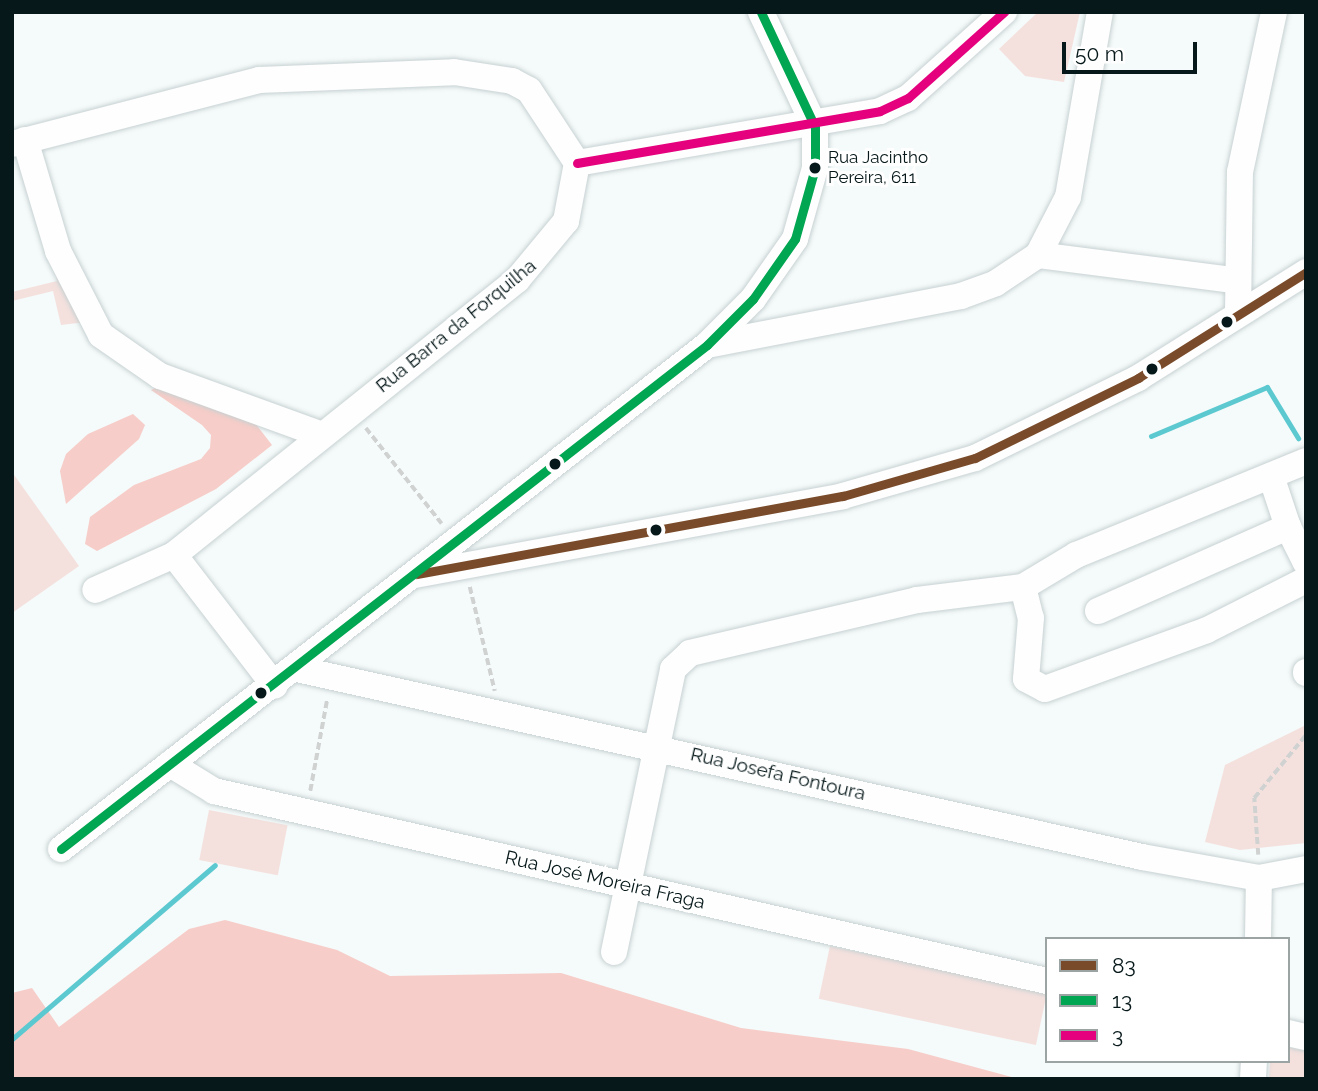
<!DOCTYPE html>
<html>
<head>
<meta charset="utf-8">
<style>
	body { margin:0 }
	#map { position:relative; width:1318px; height:1091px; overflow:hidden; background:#f5fafa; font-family:Raleway,sans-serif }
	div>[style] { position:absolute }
	.green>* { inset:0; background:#f4e1de; transform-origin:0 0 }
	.forest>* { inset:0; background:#f6cdc8 }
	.stream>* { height:5px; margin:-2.5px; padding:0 2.5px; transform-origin:2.5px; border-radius:2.5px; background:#5cc9d0 }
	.path>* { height:3.5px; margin-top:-1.75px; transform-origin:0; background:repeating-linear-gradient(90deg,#d0d2d2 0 7px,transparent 0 10.5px) }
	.roads { filter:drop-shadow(0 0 2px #c7d1d2) drop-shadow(0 0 2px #c7d1d2) }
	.minor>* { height:26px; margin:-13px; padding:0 13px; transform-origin:13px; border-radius:13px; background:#fefefe }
	.bus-1>* { height:9px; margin:-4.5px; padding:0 4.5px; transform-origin:4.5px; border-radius:4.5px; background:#7a4b2a }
	.bus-2>* { height:9px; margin:-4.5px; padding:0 4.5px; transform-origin:4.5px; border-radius:4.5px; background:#00a651 }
	.bus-3>* { height:9px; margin:-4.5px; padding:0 4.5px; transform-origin:4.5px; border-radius:4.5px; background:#e5007d }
	.dots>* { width:19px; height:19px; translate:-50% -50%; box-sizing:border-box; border:4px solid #fff; border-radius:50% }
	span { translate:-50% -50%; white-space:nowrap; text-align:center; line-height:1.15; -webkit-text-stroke:6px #fff; paint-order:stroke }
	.bus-label { font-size:17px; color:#07181a }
	.left { translate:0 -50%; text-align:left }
	.street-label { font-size:19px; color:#07181a }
	.frame { position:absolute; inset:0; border:14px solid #07181a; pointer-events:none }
	.legend { position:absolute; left:1045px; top:937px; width:245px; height:126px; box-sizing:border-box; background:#fff; border:2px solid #9ca3a3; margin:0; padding:9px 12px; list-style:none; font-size:21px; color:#07181a }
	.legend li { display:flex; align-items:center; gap:14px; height:35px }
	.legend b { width:35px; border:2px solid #9ca3a3 }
	.scale { position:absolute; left:1062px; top:42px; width:135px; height:32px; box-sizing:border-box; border:4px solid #07181a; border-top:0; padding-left:9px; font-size:21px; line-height:24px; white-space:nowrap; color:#07181a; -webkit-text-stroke:5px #fff; paint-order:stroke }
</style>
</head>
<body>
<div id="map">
	<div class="green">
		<div style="clip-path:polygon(1038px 12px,1080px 12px,1064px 82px,1025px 76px,999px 49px)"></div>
		<div style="clip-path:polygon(50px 251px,86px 322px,61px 325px,53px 291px,12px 301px,12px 292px,57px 281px)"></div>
		<div style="clip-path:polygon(12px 472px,79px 566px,12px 613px)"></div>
		<div style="clip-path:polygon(1306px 725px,1306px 843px,1240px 850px,1205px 842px,1225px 765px)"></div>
		<div style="left:209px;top:810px;width:80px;height:51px;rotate:11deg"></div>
		<div style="left:830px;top:946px;width:222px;height:54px;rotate:12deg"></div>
		<div style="clip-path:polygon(1288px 1047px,1306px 1051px,1306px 1079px,1269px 1079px,1270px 1061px,1288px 1061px)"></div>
	</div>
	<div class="forest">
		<div style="clip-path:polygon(163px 384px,255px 423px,272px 445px,216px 489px,97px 551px,85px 544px,90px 517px,134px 485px,201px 459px,210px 448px,211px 435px,202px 425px,151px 390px)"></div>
		<div style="clip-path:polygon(133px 414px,145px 425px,139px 439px,66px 504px,60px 471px,66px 454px,88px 434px)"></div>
		<div style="clip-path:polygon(225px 920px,337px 950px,390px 976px,561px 973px,741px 1028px,908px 1049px,1019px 1079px,12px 1079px,12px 993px,32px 988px,59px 1027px,189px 929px)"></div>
	</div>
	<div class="stream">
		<div style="left:1151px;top:436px;width:126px;rotate:-22.9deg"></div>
		<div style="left:1267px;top:387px;width:60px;rotate:58.7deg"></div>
		<div style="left:12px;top:1039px;width:267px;rotate:-40.6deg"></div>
	</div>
	<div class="path">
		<div style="left:366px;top:428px;width:122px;rotate:51.6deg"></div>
		<div style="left:470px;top:587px;width:107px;rotate:76.5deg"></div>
		<div style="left:310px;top:791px;width:94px;rotate:-79.5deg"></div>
		<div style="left:1258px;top:855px;width:57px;rotate:-94deg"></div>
		<div style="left:1254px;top:798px;width:82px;rotate:-50.5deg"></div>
	</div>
	<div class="roads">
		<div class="minor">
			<div style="left:25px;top:140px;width:116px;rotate:73.4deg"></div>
			<div style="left:58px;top:251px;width:94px;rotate:62.9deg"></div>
			<div style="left:101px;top:335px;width:72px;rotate:34.8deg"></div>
			<div style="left:160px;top:376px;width:172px;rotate:20deg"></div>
			<div style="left:12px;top:144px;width:255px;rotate:-14.5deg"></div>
			<div style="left:259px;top:80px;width:195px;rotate:-2.3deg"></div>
			<div style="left:454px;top:72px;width:59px;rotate:8.8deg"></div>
			<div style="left:512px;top:81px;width:19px;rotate:28deg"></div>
			<div style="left:529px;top:90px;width:87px;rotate:56.7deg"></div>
			<div style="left:577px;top:163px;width:59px;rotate:100.7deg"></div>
			<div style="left:566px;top:221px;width:77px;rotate:129.7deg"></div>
			<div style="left:517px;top:280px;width:440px;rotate:141.3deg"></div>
			<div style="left:174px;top:555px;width:86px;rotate:156.1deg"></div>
			<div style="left:577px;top:163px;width:307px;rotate:-9.7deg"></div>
			<div style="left:880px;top:111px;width:31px;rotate:-25deg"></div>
			<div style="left:908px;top:98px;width:129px;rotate:-41.9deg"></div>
			<div style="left:1038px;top:255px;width:198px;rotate:7.3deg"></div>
			<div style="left:1238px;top:313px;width:141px;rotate:-89.2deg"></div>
			<div style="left:1240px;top:172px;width:164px;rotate:-78deg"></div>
			<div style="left:707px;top:345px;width:259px;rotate:-10.9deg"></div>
			<div style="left:961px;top:296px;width:37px;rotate:-20deg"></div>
			<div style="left:996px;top:283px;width:50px;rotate:-33.7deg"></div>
			<div style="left:1038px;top:255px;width:65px;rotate:-62.7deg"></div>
			<div style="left:1068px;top:197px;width:188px;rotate:-80.2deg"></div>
			<div style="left:1288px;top:527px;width:40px;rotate:63.4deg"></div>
			<div style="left:174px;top:555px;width:165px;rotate:52.4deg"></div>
			<div style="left:414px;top:575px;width:436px;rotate:-10.4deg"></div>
			<div style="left:843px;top:496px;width:137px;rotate:-16.1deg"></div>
			<div style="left:975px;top:458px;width:182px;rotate:-26.1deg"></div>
			<div style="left:1138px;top:378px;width:199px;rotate:-32.2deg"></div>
			<div style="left:1023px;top:587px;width:32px;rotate:76deg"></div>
			<div style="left:1031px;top:618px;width:61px;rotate:94.7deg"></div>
			<div style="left:1026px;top:679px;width:21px;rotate:28deg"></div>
			<div style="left:1045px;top:689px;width:172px;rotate:-20deg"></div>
			<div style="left:1207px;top:630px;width:111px;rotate:-26.8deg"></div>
			<div style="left:1098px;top:611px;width:208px;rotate:-23.9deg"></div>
			<div style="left:1288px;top:527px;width:54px;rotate:-108.4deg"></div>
			<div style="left:297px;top:669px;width:866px;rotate:12.54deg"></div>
			<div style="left:1142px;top:857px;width:119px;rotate:10.2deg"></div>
			<div style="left:1259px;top:878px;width:48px;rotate:-10.8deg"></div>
			<div style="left:1306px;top:672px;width:1px;rotate:90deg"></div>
			<div style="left:170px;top:764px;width:52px;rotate:31.5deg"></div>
			<div style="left:214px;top:791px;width:854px;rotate:12.85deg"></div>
			<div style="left:61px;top:849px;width:819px;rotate:-37.96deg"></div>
			<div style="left:707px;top:345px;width:65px;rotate:-45deg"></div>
			<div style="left:753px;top:299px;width:73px;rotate:-55deg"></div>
			<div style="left:795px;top:239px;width:74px;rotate:-74.3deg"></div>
			<div style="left:815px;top:168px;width:41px;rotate:-90deg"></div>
			<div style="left:815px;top:127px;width:127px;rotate:-115.2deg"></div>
			<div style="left:1258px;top:939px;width:61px;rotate:-89.1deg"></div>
			<div style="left:614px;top:952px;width:289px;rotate:-78.2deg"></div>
			<div style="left:673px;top:669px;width:23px;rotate:-43deg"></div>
			<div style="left:690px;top:653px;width:233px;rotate:-13.1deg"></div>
			<div style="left:917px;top:600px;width:107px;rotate:-7deg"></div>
			<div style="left:1023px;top:587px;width:62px;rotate:-31.1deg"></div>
			<div style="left:1076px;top:555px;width:248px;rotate:-22.2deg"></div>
			<div style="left:1288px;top:1033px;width:18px;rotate:13deg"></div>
			<div style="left:1253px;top:1079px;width:18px;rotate:-87deg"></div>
		</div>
	</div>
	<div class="bus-1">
		<div style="left:417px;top:574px;width:433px;rotate:-10.4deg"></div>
		<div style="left:843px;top:496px;width:137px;rotate:-16.1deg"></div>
		<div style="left:975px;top:458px;width:182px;rotate:-26.1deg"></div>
		<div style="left:1138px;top:378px;width:199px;rotate:-32.2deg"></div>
	</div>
	<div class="bus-2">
		<div style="left:61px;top:849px;width:819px;rotate:-37.96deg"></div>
		<div style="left:707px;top:345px;width:65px;rotate:-45deg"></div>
		<div style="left:753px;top:299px;width:73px;rotate:-55deg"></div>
		<div style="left:795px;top:239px;width:74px;rotate:-74.3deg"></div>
		<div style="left:815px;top:168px;width:41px;rotate:-90deg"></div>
		<div style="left:815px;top:127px;width:127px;rotate:-115.2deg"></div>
	</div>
	<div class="bus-3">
		<div style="left:577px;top:163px;width:307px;rotate:-9.7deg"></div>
		<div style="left:880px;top:111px;width:31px;rotate:-25deg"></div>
		<div style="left:908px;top:98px;width:129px;rotate:-41.9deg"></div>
	</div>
	<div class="dots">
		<div style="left:815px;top:168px;background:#07181a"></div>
		<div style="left:1227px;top:322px;background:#07181a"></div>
		<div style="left:1152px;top:369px;background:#07181a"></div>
		<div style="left:555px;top:464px;background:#07181a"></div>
		<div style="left:656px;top:530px;background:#07181a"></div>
		<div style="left:261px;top:693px;background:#07181a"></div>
	</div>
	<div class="bus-label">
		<span class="left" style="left:828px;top:168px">Rua Jacintho<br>Pereira, 611</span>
	</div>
	<div class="street-label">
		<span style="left:456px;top:326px;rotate:-39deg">Rua Barra da Forquilha</span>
		<span style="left:778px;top:774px;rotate:13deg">Rua Josefa Fontoura</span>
		<span style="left:605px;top:880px;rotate:13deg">Rua José Moreira Fraga</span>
	</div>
	<div class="frame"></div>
	<ul class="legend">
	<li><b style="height:9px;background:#7a4b2a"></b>83</li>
	<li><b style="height:9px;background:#00a651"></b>13</li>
	<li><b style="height:9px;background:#e5007d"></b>3</li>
	</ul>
	<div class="scale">50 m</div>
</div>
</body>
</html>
